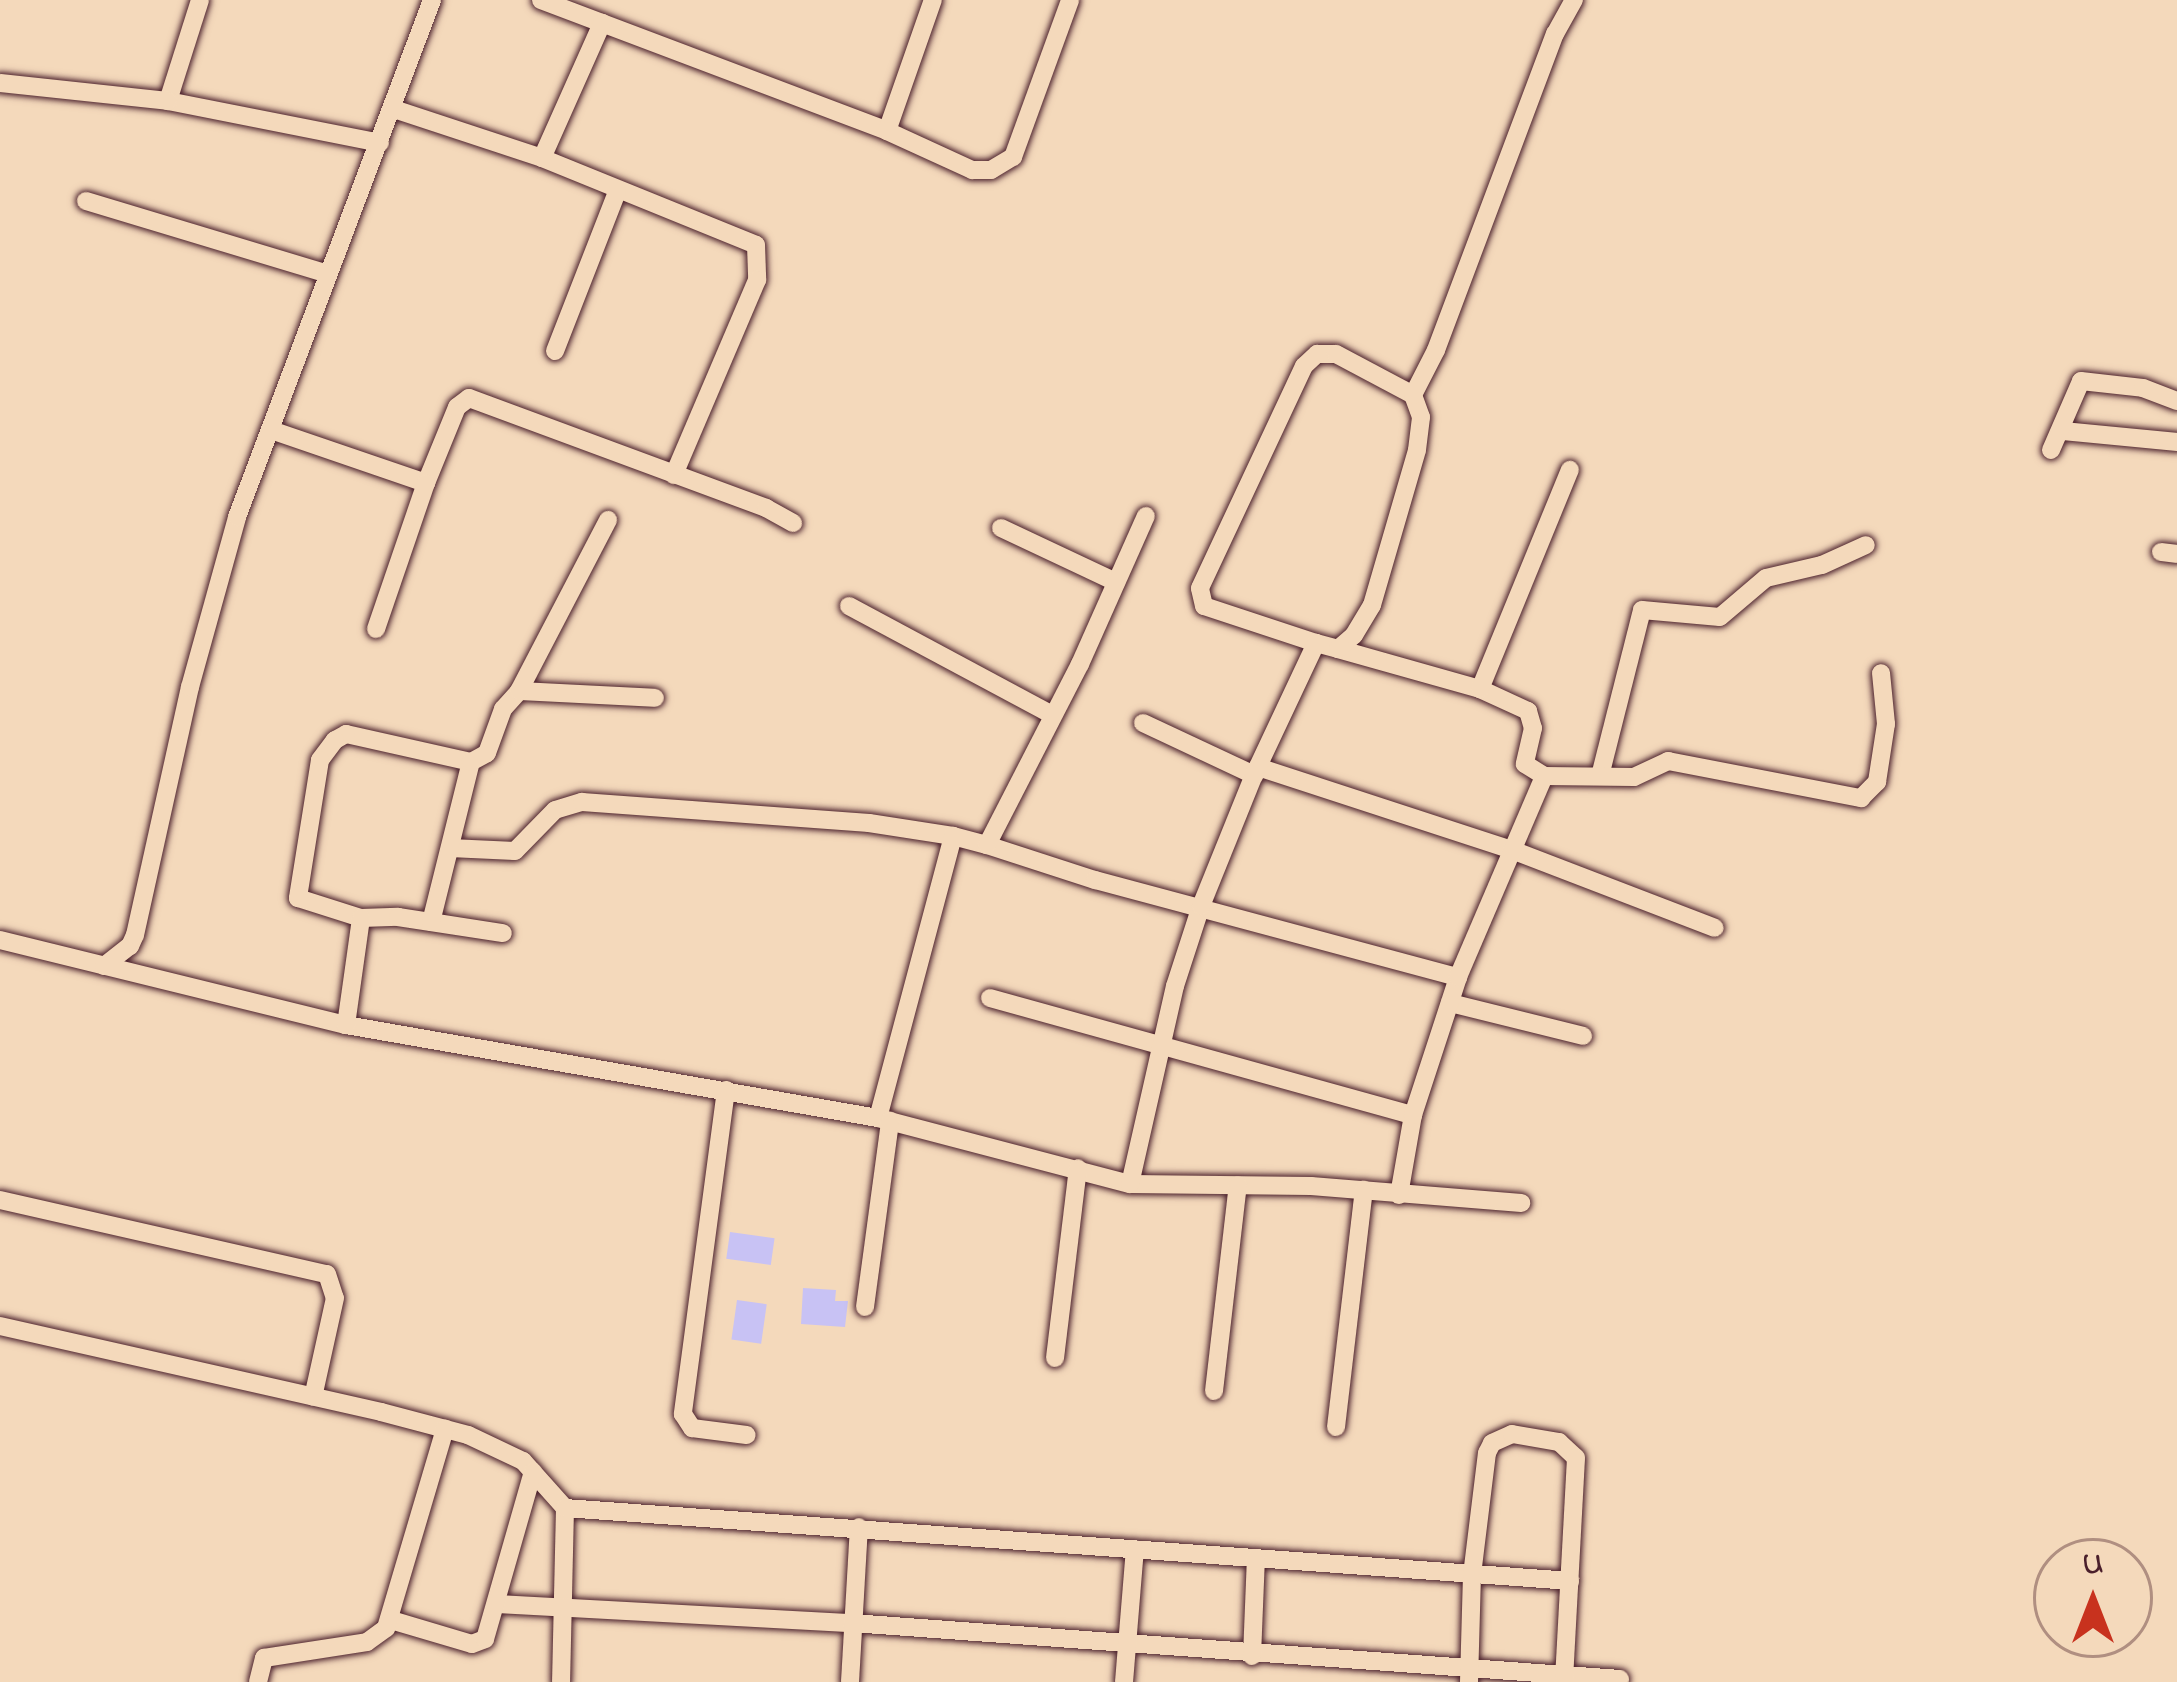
<!DOCTYPE html>
<html>
<head>
<meta charset="utf-8">
<style>
	body { margin:0 }
	#map { position:relative; width:2177px; height:1682px; overflow:hidden; background:#f4d9bb; font-family:"Indie Flower",sans-serif }
	div>[style] { position:absolute }
	.building>* { inset:0; background:#c8c2f4; transform-origin:0 0 }
	.roads { filter:drop-shadow(0 0 3px #4a1f2b) drop-shadow(0 0 3px #4a1f2b) }
	.street>* { height:18px; margin:-9px; padding:0 9px; transform-origin:9px; border-radius:9px; background:#f4d9bb }
	span { translate:-50% -50%; white-space:nowrap; text-align:center; line-height:1.15; -webkit-text-stroke:12px #f4d9bb; paint-order:stroke }
	.north { position:absolute; left:2033px; top:1538px; width:120px; height:120px; box-sizing:border-box; background:#f4d9bb; border:3px solid #b08f81; border-radius:50%; rotate:0deg; font-size:33px; font-weight:700; line-height:48px; text-align:center; color:#4a1f2b }
	.north::after { content:''; display:block; margin:auto; width:42px; height:54px; background:#c8321e; clip-path:polygon(50% 0,100% 100%,50% 72%,0 100%) }
</style>
</head>
<body>
<div id="map">
	<div class="building">
		<div style="left:730px;top:1232px;width:45px;height:27px;rotate:8deg"></div>
		<div style="clip-path:polygon(803px 1288px,836px 1290px,835px 1301px,848px 1301px,845px 1327px,801px 1324px)"></div>
		<div style="left:737px;top:1300px;width:30px;height:40px;rotate:8deg"></div>
	</div>
	<div class="roads">
		<div class="street">
			<div style="left:200px;top:0;width:106px;rotate:107.6deg"></div>
			<div style="left:168px;top:101px;width:216px;rotate:11.2deg"></div>
			<div style="left:541px;top:0;width:370px;rotate:20.7deg"></div>
			<div style="left:887px;top:131px;width:139px;rotate:-70.7deg"></div>
			<div style="left:0;top:83px;width:169px;rotate:6.1deg"></div>
			<div style="left:394px;top:109px;width:156px;rotate:18.3deg"></div>
			<div style="left:542px;top:158px;width:231px;rotate:22.1deg"></div>
			<div style="left:756px;top:245px;width:35px;rotate:88deg"></div>
			<div style="left:757px;top:280px;width:212px;rotate:113.1deg"></div>
			<div style="left:887px;top:131px;width:94px;rotate:24.6deg"></div>
			<div style="left:972px;top:170px;width:19px"></div>
			<div style="left:991px;top:170px;width:26px;rotate:-31deg"></div>
			<div style="left:1013px;top:157px;width:167px;rotate:-70deg"></div>
			<div style="left:542px;top:158px;width:148px;rotate:-66deg"></div>
			<div style="left:86px;top:201px;width:253px;rotate:16.8deg"></div>
			<div style="left:555px;top:351px;width:171px;rotate:-68.7deg"></div>
			<div style="left:271px;top:430px;width:164px;rotate:18.9deg"></div>
			<div style="left:426px;top:483px;width:82px;rotate:-67.8deg"></div>
			<div style="left:457px;top:407px;width:15px;rotate:-37deg"></div>
			<div style="left:469px;top:398px;width:317px;rotate:20.3deg"></div>
			<div style="left:766px;top:508px;width:31px;rotate:29deg"></div>
			<div style="left:2063px;top:431px;width:115px;rotate:5.5deg"></div>
			<div style="left:2051px;top:450px;width:75px;rotate:-66.5deg"></div>
			<div style="left:2081px;top:381px;width:62px;rotate:6.4deg"></div>
			<div style="left:2143px;top:388px;width:36px;rotate:21deg"></div>
			<div style="left:1001px;top:528px;width:127px;rotate:25.2deg"></div>
			<div style="left:2161px;top:552px;width:16px;rotate:7deg"></div>
			<div style="left:849px;top:606px;width:230px;rotate:28.2deg"></div>
			<div style="left:376px;top:629px;width:154px;rotate:-71.1deg"></div>
			<div style="left:1316px;top:643px;width:118px;rotate:-161.7deg"></div>
			<div style="left:1204px;top:606px;width:18px;rotate:-103deg"></div>
			<div style="left:1200px;top:588px;width:245px;rotate:-64.9deg"></div>
			<div style="left:1304px;top:366px;width:18px;rotate:-43deg"></div>
			<div style="left:1317px;top:354px;width:19px"></div>
			<div style="left:1336px;top:354px;width:87px;rotate:28deg"></div>
			<div style="left:1338px;top:649px;width:148px;rotate:15.7deg"></div>
			<div style="left:1480px;top:689px;width:53px;rotate:24.6deg"></div>
			<div style="left:1528px;top:711px;width:18px;rotate:74deg"></div>
			<div style="left:1533px;top:728px;width:37px;rotate:103deg"></div>
			<div style="left:1525px;top:764px;width:22px;rotate:32deg"></div>
			<div style="left:1480px;top:689px;width:237px;rotate:-67.7deg"></div>
			<div style="left:519px;top:691px;width:136px;rotate:2.9deg"></div>
			<div style="left:1143px;top:723px;width:123px;rotate:25.1deg"></div>
			<div style="left:471px;top:762px;width:128px;rotate:-167.4deg"></div>
			<div style="left:346px;top:734px;width:13px;rotate:151deg"></div>
			<div style="left:335px;top:740px;width:25px;rotate:127deg"></div>
			<div style="left:320px;top:760px;width:140px;rotate:99.1deg"></div>
			<div style="left:298px;top:898px;width:66px;rotate:17.6deg"></div>
			<div style="left:361px;top:918px;width:37px;rotate:-2deg"></div>
			<div style="left:398px;top:917px;width:106px;rotate:8.7deg"></div>
			<div style="left:1258px;top:767px;width:267px;rotate:18.1deg"></div>
			<div style="left:1512px;top:850px;width:217px;rotate:21deg"></div>
			<div style="left:1601px;top:772px;width:167px;rotate:-75.8deg"></div>
			<div style="left:1642px;top:610px;width:78px;rotate:5.1deg"></div>
			<div style="left:1720px;top:617px;width:60px;rotate:-40.3deg"></div>
			<div style="left:1766px;top:578px;width:57px;rotate:-13.1deg"></div>
			<div style="left:1822px;top:565px;width:48px;rotate:-24.4deg"></div>
			<div style="left:987px;top:845px;width:114px;rotate:18deg"></div>
			<div style="left:1095px;top:880px;width:376px;rotate:15deg"></div>
			<div style="left:450px;top:848px;width:65px;rotate:2.6deg"></div>
			<div style="left:515px;top:851px;width:57px;rotate:-45.7deg"></div>
			<div style="left:555px;top:810px;width:28px;rotate:-17deg"></div>
			<div style="left:582px;top:802px;width:288px;rotate:4.2deg"></div>
			<div style="left:869px;top:823px;width:85px;rotate:8.8deg"></div>
			<div style="left:431px;top:922px;width:165px;rotate:-76deg"></div>
			<div style="left:471px;top:762px;width:18px;rotate:-29deg"></div>
			<div style="left:487px;top:753px;width:47px;rotate:-70deg"></div>
			<div style="left:503px;top:709px;width:24px;rotate:-48deg"></div>
			<div style="left:519px;top:691px;width:193px;rotate:-62.5deg"></div>
			<div style="left:0;top:940px;width:356px;rotate:13.8deg"></div>
			<div style="left:346px;top:1025px;width:540px;rotate:9.92deg"></div>
			<div style="left:878px;top:1118px;width:260px;rotate:14.7deg"></div>
			<div style="left:1130px;top:1184px;width:181px;rotate:0.6deg"></div>
			<div style="left:1311px;top:1186px;width:211px;rotate:4.6deg"></div>
			<div style="left:104px;top:966px;width:33px;rotate:-38deg"></div>
			<div style="left:130px;top:946px;width:12px;rotate:-66deg"></div>
			<div style="left:135px;top:935px;width:254px;rotate:-77.5deg"></div>
			<div style="left:190px;top:687px;width:176px;rotate:-74.5deg"></div>
			<div style="left:237px;top:517px;width:553px;rotate:-69.33deg"></div>
			<div style="left:990px;top:998px;width:439px;rotate:15.5deg"></div>
			<div style="left:1450px;top:1003px;width:137px;rotate:13.9deg"></div>
			<div style="left:346px;top:1025px;width:108px;rotate:-82deg"></div>
			<div style="left:726px;top:1090px;width:327px;rotate:97.6deg"></div>
			<div style="left:683px;top:1414px;width:17px;rotate:57deg"></div>
			<div style="left:692px;top:1428px;width:55px;rotate:7.3deg"></div>
			<div style="left:878px;top:1118px;width:292px;rotate:-75.1deg"></div>
			<div style="left:953px;top:836px;width:35px;rotate:15deg"></div>
			<div style="left:987px;top:845px;width:203px;rotate:-62.8deg"></div>
			<div style="left:1080px;top:664px;width:162px;rotate:-66deg"></div>
			<div style="left:1130px;top:1184px;width:203px;rotate:-77.2deg"></div>
			<div style="left:1175px;top:986px;width:84px;rotate:-72deg"></div>
			<div style="left:1201px;top:906px;width:141px;rotate:-68deg"></div>
			<div style="left:1254px;top:775px;width:146px;rotate:-64.8deg"></div>
			<div style="left:1316px;top:643px;width:23px;rotate:15deg"></div>
			<div style="left:1338px;top:649px;width:21px;rotate:-41deg"></div>
			<div style="left:1354px;top:635px;width:35px;rotate:-59deg"></div>
			<div style="left:1372px;top:605px;width:161px;rotate:-73.8deg"></div>
			<div style="left:1417px;top:450px;width:33px;rotate:-83deg"></div>
			<div style="left:1421px;top:417px;width:23px;rotate:-110deg"></div>
			<div style="left:1413px;top:395px;width:51px;rotate:-62.9deg"></div>
			<div style="left:1436px;top:350px;width:338px;rotate:-69.4deg"></div>
			<div style="left:1555px;top:34px;width:39px;rotate:-61deg"></div>
			<div style="left:1399px;top:1195px;width:81px;rotate:-80.1deg"></div>
			<div style="left:1413px;top:1115px;width:145px;rotate:-71.9deg"></div>
			<div style="left:1458px;top:977px;width:219px;rotate:-66.8deg"></div>
			<div style="left:1544px;top:776px;width:90px;rotate:0.6deg"></div>
			<div style="left:1634px;top:777px;width:38px;rotate:-25deg"></div>
			<div style="left:1668px;top:761px;width:197px;rotate:10.9deg"></div>
			<div style="left:1861px;top:798px;width:23px;rotate:-45deg"></div>
			<div style="left:1877px;top:782px;width:59px;rotate:-81.2deg"></div>
			<div style="left:1886px;top:724px;width:51px;rotate:-95.6deg"></div>
			<div style="left:0;top:1200px;width:335px;rotate:12.8deg"></div>
			<div style="left:327px;top:1274px;width:25px;rotate:72deg"></div>
			<div style="left:335px;top:1298px;width:101px;rotate:102.5deg"></div>
			<div style="left:865px;top:1307px;width:188px;rotate:-82.3deg"></div>
			<div style="left:0;top:1326px;width:391px;rotate:12.7deg"></div>
			<div style="left:381px;top:1412px;width:90px;rotate:14.8deg"></div>
			<div style="left:468px;top:1435px;width:61px;rotate:25.3deg"></div>
			<div style="left:523px;top:1461px;width:63px;rotate:48.2deg"></div>
			<div style="left:565px;top:1508px;width:174px;rotate:91.3deg"></div>
			<div style="left:1055px;top:1358px;width:191px;rotate:-83.1deg"></div>
			<div style="left:1214px;top:1391px;width:207px;rotate:-83.4deg"></div>
			<div style="left:1336px;top:1427px;width:239px;rotate:-83.3deg"></div>
			<div style="left:565px;top:1508px;width:1008px;rotate:4.15deg"></div>
			<div style="left:497px;top:1604px;width:356px;rotate:3.1deg"></div>
			<div style="left:852px;top:1623px;width:770px;rotate:4.17deg"></div>
			<div style="left:391px;top:1620px;width:84px;rotate:16.5deg"></div>
			<div style="left:472px;top:1644px;width:14px;rotate:-21deg"></div>
			<div style="left:485px;top:1639px;width:174px;rotate:-74deg"></div>
			<div style="left:1252px;top:1656px;width:98px;rotate:-87.7deg"></div>
			<div style="left:258px;top:1682px;width:25px;rotate:-76deg"></div>
			<div style="left:264px;top:1658px;width:104px;rotate:-8.8deg"></div>
			<div style="left:367px;top:1642px;width:24px;rotate:-36deg"></div>
			<div style="left:386px;top:1628px;width:208px;rotate:-73.5deg"></div>
			<div style="left:850px;top:1682px;width:155px;rotate:-86.7deg"></div>
			<div style="left:1124px;top:1682px;width:133px;rotate:-85.3deg"></div>
			<div style="left:1469px;top:1682px;width:107px;rotate:-88.4deg"></div>
			<div style="left:1472px;top:1575px;width:123px;rotate:-83deg"></div>
			<div style="left:1487px;top:1453px;width:11px;rotate:-63deg"></div>
			<div style="left:1492px;top:1443px;width:22px;rotate:-24deg"></div>
			<div style="left:1512px;top:1434px;width:48px;rotate:9.7deg"></div>
			<div style="left:1559px;top:1442px;width:23px;rotate:43deg"></div>
			<div style="left:1576px;top:1458px;width:224px;rotate:93.1deg"></div>
		</div>
	</div>
	<div class="north">U</div>
</div>
</body>
</html>
